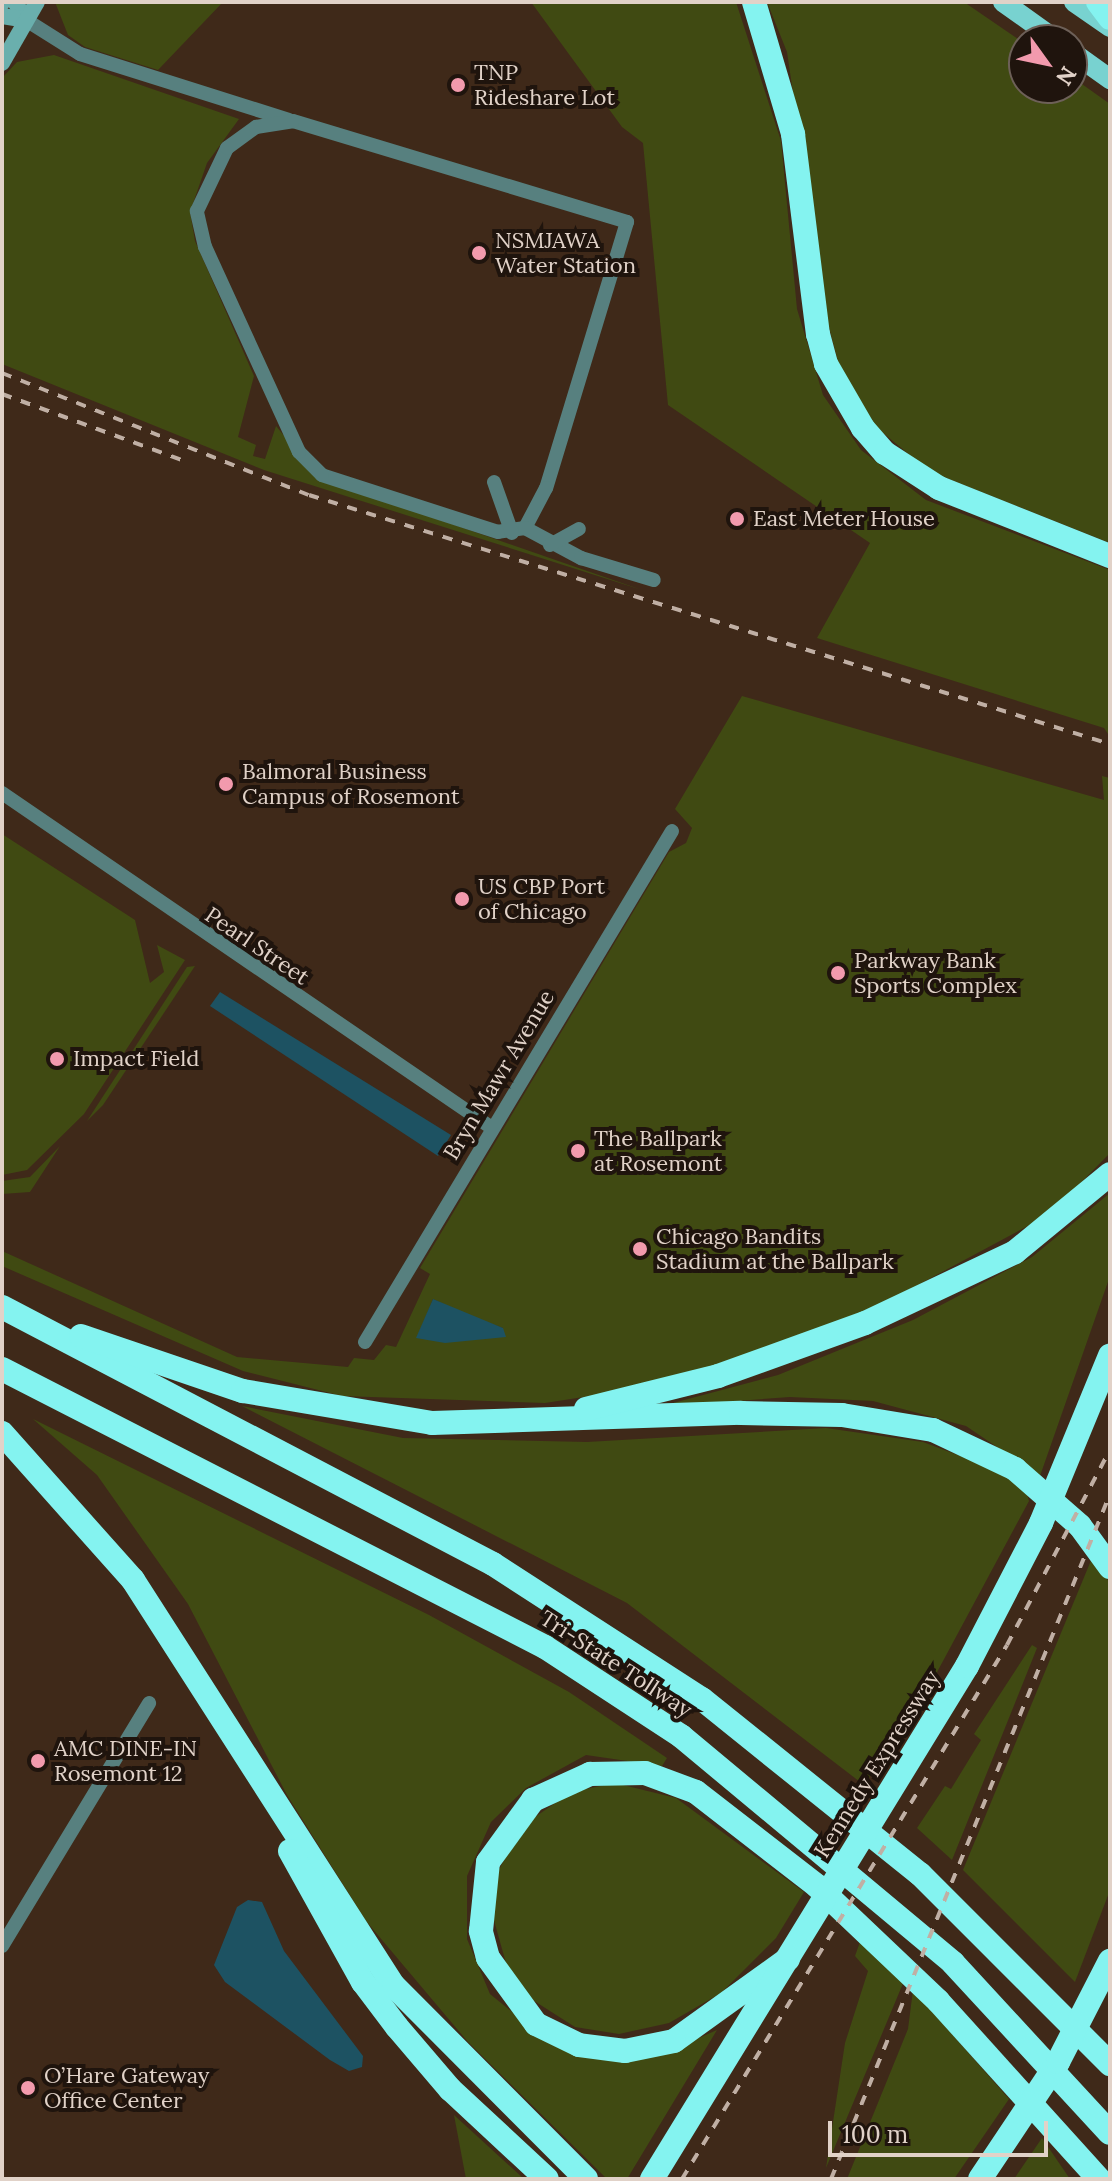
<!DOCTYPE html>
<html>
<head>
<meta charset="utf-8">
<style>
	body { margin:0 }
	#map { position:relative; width:1112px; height:2181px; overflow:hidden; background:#3f2919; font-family:Lora,serif }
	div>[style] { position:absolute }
	.green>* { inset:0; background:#404a12 }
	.water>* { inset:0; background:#1d5262 }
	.street>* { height:14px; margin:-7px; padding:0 7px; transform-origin:7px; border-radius:7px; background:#57807f }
	.secondary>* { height:16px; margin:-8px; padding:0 8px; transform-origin:8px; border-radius:8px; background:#6aafad }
	.primary>* { height:20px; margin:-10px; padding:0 10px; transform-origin:10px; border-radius:10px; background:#78d2d0 }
	.highway>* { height:24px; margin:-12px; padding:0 12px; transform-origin:12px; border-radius:12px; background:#84f3f0 }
	.rail>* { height:4px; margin-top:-2px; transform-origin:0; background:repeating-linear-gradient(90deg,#c0afa4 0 10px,transparent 0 20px) }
	.dots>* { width:22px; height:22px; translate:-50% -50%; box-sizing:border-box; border:4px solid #1f140d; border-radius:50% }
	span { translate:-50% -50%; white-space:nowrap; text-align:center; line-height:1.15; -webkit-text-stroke:8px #1f140d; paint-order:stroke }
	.poi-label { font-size:22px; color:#e1d2c8 }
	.left { translate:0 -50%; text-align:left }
	.street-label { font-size:22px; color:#e1d2c8 }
	.frame { position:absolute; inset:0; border:4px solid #e1d2c8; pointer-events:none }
	.north { position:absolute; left:1008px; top:24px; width:80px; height:80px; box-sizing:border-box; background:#1f140d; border:2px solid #6d6058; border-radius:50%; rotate:123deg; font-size:22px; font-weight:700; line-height:32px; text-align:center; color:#e1d2c8 }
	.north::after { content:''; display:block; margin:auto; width:28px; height:36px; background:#f29aad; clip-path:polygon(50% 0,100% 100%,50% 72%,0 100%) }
	.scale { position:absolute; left:828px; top:2121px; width:220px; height:36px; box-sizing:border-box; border:4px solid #e1d2c8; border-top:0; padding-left:10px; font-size:24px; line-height:28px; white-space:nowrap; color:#e1d2c8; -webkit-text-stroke:6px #1f140d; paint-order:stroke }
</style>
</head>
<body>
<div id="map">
	<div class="green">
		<div style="clip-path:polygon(55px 2px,223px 2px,158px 70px,85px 47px,68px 35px)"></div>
		<div style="clip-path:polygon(531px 2px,736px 2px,781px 141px,797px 309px,823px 395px,861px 450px,926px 500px,1110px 570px,1110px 737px,1104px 728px,817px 638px,870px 543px,668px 405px,643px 143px,622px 127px)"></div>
		<div style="clip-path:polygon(767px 2px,964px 2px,1024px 43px,1024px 88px,1072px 88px,1072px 77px,1110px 104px,1110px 543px,929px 471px,876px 427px,840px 369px,826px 316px,787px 52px)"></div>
		<div style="clip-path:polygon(54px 55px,239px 119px,207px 163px,190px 212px,195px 241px,254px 376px,238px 437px,256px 445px,253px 456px,265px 459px,276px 426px,319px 478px,642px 590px,264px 470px,2px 364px,2px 78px,17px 62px)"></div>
		<div style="clip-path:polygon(evenodd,742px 696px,1104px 800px,1102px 776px,1110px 778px,1110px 1153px,1050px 1214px,888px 1301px,751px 1357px,635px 1389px,545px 1403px,342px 1396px,243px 1371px,2px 1266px,2px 1251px,237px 1357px,348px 1367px,354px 1358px,374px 1360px,386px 1345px,396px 1347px,430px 1274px,420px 1268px,669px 852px,686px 843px,692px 828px,675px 809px,742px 696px,433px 1299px,467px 1315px,503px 1328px,417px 1338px,433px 1299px)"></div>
		<div style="clip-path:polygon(2px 834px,135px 920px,150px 983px,164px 972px,157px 945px,185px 960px,84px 1114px,27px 1170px,2px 1175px)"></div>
		<div style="clip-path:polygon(195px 966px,103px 1105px,87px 1121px,187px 967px)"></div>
		<div style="clip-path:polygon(60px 1146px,30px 1192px,2px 1194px,2px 1181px,30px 1177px)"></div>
		<div style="clip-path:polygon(1110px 1193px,1110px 1276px,1040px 1476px,966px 1426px,873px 1401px,790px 1397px,658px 1407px,778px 1375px,913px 1320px,1032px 1257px)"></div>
		<div style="clip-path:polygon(242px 1406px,403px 1438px,587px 1442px,826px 1428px,923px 1442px,987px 1466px,1026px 1490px,1029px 1501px,914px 1715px,864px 1785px,627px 1603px)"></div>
		<div style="clip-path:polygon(33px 1419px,429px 1615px,569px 1692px,667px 1758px,662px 1766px,586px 1755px,526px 1788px,491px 1822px,467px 1876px,467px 1939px,490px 1994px,547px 2040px,683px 2045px,717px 2030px,627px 2179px,607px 2179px,468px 2042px,366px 1921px,287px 1795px,188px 1604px,97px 1475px)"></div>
		<div style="clip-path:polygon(1092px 1558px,1110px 1583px,1110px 1890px,1075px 1982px,963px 1870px)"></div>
		<div style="clip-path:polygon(1032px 1645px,1037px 1648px,952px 1860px,917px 1828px,945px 1786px,951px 1789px,981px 1740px,974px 1734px)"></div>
		<div style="clip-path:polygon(615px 1783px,676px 1798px,804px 1892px,776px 1938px,721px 1993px,669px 2023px,619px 2034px,575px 2027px,528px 1997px,508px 1970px,493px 1917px,498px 1871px,525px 1824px,571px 1792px)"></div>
		<div style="clip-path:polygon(860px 1942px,904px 1981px,826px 2168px,845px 2043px,868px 1971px,855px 1956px)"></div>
		<div style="clip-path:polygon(913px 1990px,1009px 2099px,954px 2179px,847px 2179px,908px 2029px)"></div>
		<div style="clip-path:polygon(454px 2115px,524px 2179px,466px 2179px)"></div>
		<div style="clip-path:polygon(1042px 2138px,1070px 2179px,1014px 2179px)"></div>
	</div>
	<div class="water">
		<div style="clip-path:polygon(220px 992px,451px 1135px,438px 1156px,210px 1006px)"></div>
		<div style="clip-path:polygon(433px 1299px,503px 1328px,506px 1337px,445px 1343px,416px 1338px)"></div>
		<div style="clip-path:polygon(248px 1900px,262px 1902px,284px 1951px,363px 2056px,362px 2067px,349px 2071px,330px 2060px,225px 1982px,214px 1965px,237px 1907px)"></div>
	</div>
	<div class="street">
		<div style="left:26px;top:20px;width:64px;rotate:32.2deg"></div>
		<div style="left:80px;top:54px;width:219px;rotate:17.5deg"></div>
		<div style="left:293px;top:121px;width:349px;rotate:16.8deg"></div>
		<div style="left:627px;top:222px;width:278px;rotate:106.9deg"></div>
		<div style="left:546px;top:488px;width:45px;rotate:117.7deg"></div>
		<div style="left:525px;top:528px;width:27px;rotate:172deg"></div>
		<div style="left:498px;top:532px;width:185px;rotate:-162.1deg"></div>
		<div style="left:322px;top:475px;width:33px;rotate:-135deg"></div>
		<div style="left:299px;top:452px;width:226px;rotate:-114.6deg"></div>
		<div style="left:205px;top:247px;width:37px;rotate:-103deg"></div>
		<div style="left:197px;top:211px;width:70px;rotate:-64.5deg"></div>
		<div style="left:227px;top:148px;width:36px;rotate:-36deg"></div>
		<div style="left:256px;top:127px;width:37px;rotate:-9deg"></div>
		<div style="left:494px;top:482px;width:54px;rotate:70.6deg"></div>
		<div style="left:525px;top:528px;width:64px;rotate:28.2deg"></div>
		<div style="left:581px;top:558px;width:76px;rotate:16.8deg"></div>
		<div style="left:550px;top:545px;width:33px;rotate:-29deg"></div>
		<div style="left:2px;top:793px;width:594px;rotate:34.36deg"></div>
		<div style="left:365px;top:1342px;width:596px;rotate:-59deg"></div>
		<div style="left:2px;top:1946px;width:284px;rotate:-58.8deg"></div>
	</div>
	<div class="secondary">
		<div style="left:15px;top:2px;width:21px;rotate:59deg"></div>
		<div style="left:2px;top:3px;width:1px;rotate:-45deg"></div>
		<div style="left:2px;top:16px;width:24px;rotate:9deg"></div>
		<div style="left:2px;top:63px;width:70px;rotate:-60.2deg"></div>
	</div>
	<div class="primary">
		<div style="left:1003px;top:2px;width:65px;rotate:35.6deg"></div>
		<div style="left:1074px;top:2px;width:44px;rotate:34.8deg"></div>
		<div style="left:1072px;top:52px;width:47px;rotate:35.4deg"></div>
	</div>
	<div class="highway">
		<div style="left:754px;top:2px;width:138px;rotate:73.5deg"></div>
		<div style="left:793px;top:134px;width:202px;rotate:82.9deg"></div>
		<div style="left:818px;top:334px;width:31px;rotate:75deg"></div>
		<div style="left:826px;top:364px;width:74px;rotate:60deg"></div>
		<div style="left:863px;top:428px;width:33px;rotate:49deg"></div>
		<div style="left:885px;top:453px;width:64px;rotate:32.9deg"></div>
		<div style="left:939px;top:488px;width:184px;rotate:21.7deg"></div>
		<div style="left:1098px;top:2px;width:20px;rotate:53deg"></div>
		<div style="left:2px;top:1307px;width:554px;rotate:27.63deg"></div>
		<div style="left:493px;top:1564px;width:249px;rotate:32.9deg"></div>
		<div style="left:702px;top:1699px;width:280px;rotate:38.8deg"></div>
		<div style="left:920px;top:1874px;width:269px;rotate:45deg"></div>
		<div style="left:81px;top:1336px;width:171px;rotate:18.8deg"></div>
		<div style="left:243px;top:1391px;width:192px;rotate:9.6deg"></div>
		<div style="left:432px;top:1423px;width:309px;rotate:-1.9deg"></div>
		<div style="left:741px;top:1413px;width:101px;rotate:1.1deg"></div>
		<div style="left:842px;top:1415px;width:92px;rotate:9.4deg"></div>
		<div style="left:933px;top:1430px;width:91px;rotate:25.4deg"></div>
		<div style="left:1015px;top:1469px;width:86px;rotate:41.2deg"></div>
		<div style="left:1080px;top:1526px;width:51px;rotate:53.8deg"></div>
		<div style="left:2px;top:1369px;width:610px;rotate:27.11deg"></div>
		<div style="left:545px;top:1647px;width:163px;rotate:33.2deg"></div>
		<div style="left:681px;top:1736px;width:354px;rotate:39.8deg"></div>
		<div style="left:953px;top:1963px;width:231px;rotate:47.3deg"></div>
		<div style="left:586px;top:1409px;width:136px;rotate:-14deg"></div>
		<div style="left:718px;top:1376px;width:156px;rotate:-19.8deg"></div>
		<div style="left:865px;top:1323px;width:166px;rotate:-25.3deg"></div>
		<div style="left:1015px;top:1252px;width:123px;rotate:-39.4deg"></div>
		<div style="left:2px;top:1433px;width:197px;rotate:48.3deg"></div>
		<div style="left:133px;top:1580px;width:483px;rotate:57.3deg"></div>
		<div style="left:394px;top:1986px;width:272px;rotate:45.1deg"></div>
		<div style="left:290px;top:1851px;width:150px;rotate:60.9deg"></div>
		<div style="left:363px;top:1982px;width:56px;rotate:52.9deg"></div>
		<div style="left:397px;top:2027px;width:82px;rotate:49.5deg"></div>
		<div style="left:450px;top:2089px;width:132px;rotate:42.9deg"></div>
		<div style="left:788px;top:1959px;width:140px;rotate:144.3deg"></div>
		<div style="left:674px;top:2041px;width:50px;rotate:168.5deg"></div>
		<div style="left:625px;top:2051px;width:46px;rotate:-172.6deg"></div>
		<div style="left:579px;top:2045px;width:48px;rotate:-154deg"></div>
		<div style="left:536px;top:2024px;width:82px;rotate:-126deg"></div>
		<div style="left:488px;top:1958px;width:28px;rotate:-105deg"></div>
		<div style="left:481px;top:1931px;width:69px;rotate:-84.2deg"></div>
		<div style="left:488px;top:1862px;width:77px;rotate:-54deg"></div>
		<div style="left:533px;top:1800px;width:63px;rotate:-24.5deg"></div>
		<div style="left:590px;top:1774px;width:55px;rotate:-1deg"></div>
		<div style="left:645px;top:1773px;width:54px;rotate:20.4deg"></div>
		<div style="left:696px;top:1792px;width:153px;rotate:37.8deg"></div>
		<div style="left:817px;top:1886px;width:167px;rotate:43.5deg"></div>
		<div style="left:938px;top:2001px;width:240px;rotate:47.9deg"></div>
		<div style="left:652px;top:2179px;width:602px;rotate:-58.45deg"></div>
		<div style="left:967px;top:1666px;width:161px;rotate:-62.6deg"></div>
		<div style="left:1041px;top:1523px;width:181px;rotate:-67.6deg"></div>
		<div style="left:980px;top:2179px;width:141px;rotate:-56.3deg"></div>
		<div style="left:1058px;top:2062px;width:114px;rotate:-62.8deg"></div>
	</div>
	<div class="rail">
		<div style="left:2px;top:373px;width:330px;rotate:21.7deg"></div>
		<div style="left:309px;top:495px;width:839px;rotate:17.27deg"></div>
		<div style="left:2px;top:394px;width:194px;rotate:20.2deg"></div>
		<div style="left:682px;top:2179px;width:625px;rotate:-58.67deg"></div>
		<div style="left:1007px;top:1645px;width:221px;rotate:-62.2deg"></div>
		<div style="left:831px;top:2179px;width:740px;rotate:-67.84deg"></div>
	</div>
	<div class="dots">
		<div style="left:458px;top:85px;background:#f29aad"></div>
		<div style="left:479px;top:253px;background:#f29aad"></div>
		<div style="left:737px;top:519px;background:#f29aad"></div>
		<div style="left:226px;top:784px;background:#f29aad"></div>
		<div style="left:462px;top:899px;background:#f29aad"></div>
		<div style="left:838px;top:973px;background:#f29aad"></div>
		<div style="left:57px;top:1059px;background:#f29aad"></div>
		<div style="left:578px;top:1151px;background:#f29aad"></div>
		<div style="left:640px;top:1249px;background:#f29aad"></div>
		<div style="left:38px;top:1761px;background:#f29aad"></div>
		<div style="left:28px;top:2088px;background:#f29aad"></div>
	</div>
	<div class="poi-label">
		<span class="left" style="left:474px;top:85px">TNP<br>Rideshare Lot</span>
		<span class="left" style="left:495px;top:253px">NSMJAWA<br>Water Station</span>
		<span class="left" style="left:753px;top:519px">East Meter House</span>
		<span class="left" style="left:242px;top:784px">Balmoral Business<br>Campus of Rosemont</span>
		<span class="left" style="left:478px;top:899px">US CBP Port<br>of Chicago</span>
		<span class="left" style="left:854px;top:973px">Parkway Bank<br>Sports Complex</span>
		<span class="left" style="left:73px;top:1059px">Impact Field</span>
		<span class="left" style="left:594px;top:1151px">The Ballpark<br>at Rosemont</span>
		<span class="left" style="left:656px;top:1249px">Chicago Bandits<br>Stadium at the Ballpark</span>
		<span class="left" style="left:54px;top:1761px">AMC DINE-IN<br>Rosemont 12</span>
		<span class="left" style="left:44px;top:2088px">O’Hare Gateway<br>Office Center</span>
	</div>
	<div class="street-label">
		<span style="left:257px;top:946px;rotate:34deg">Pearl Street</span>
		<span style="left:499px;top:1075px;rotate:-59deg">Bryn Mawr Avenue</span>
		<span style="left:616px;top:1664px;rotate:33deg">Tri-State Tollway</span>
		<span style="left:877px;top:1764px;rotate:-58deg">Kennedy Expressway</span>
	</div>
	<div class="frame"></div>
	<div class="north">N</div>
	<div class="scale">100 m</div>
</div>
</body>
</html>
